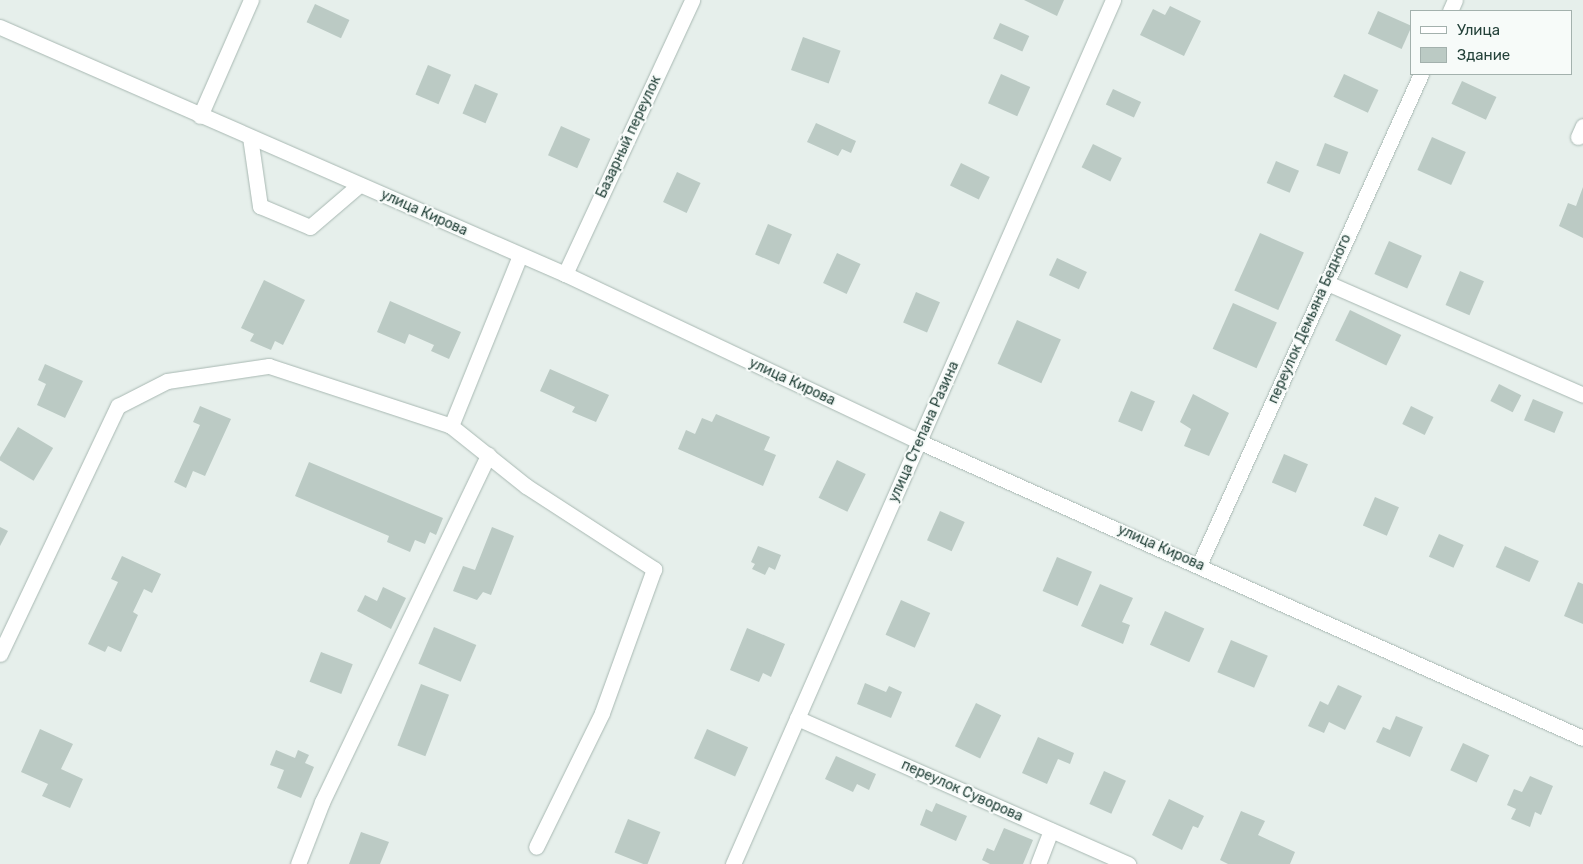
<!DOCTYPE html>
<html>
<head>
<meta charset="utf-8">
<style>
	body { margin:0 }
	#map { position:relative; width:1583px; height:864px; overflow:hidden; background:#e6efeb; font-family:Rubik,sans-serif }
	div>[style] { position:absolute }
	.building>* { inset:0; background:#bbcac4; transform-origin:0 0 }
	.roads { filter:drop-shadow(0 0 1px #a8b8b2) drop-shadow(0 0 1px #a8b8b2) }
	.service>* { height:15px; margin:-7.5px; padding:0 7.5px; transform-origin:7.5px; border-radius:7.5px; background:#fff }
	.minor>* { height:15px; margin:-7.5px; padding:0 7.5px; transform-origin:7.5px; border-radius:7.5px; background:#fff }
	.tertiary>* { height:15px; margin:-7.5px; padding:0 7.5px; transform-origin:7.5px; border-radius:7.5px; background:#fff }
	span { translate:-50% -50%; white-space:nowrap; text-align:center; line-height:1.15; -webkit-text-stroke:4.5px #f7fbf9; paint-order:stroke }
	.street-label { font-size:14px; color:#24423a }
	.legend { position:absolute; left:1410px; top:10px; width:162px; height:65px; box-sizing:border-box; background:#f7fbf9; border:1px solid #a3b1ad; margin:0; padding:6px 9px; list-style:none; font-size:15px; color:#24423a }
	.legend li { display:flex; align-items:center; gap:10px; height:25px }
	.legend b { width:25px; border:1px solid #a3b1ad }
</style>
</head>
<body>
<div id="map">
	<div class="building">
		<div style="clip-path:polygon(1024px 0,1064px 0,1057px 16px)"></div>
		<div style="left:315px;top:4px;width:38px;height:20px;rotate:25deg"></div>
		<div style="clip-path:polygon(1170px 6px,1201px 21px,1184px 56px,1140px 35px,1153px 9px,1165px 15px)"></div>
		<div style="left:1378px;top:11px;width:37px;height:25px;rotate:24deg"></div>
		<div style="left:1000px;top:23px;width:32px;height:17px;rotate:24deg"></div>
		<div style="left:803px;top:37px;width:40px;height:35px;rotate:20deg"></div>
		<div style="left:428px;top:65px;width:25px;height:32px;rotate:23deg"></div>
		<div style="left:1001px;top:74px;width:32px;height:32px;rotate:24deg"></div>
		<div style="left:1344px;top:74px;width:38px;height:25px;rotate:25deg"></div>
		<div style="left:1462px;top:81px;width:38px;height:25px;rotate:25deg"></div>
		<div style="left:475px;top:84px;width:25px;height:32px;rotate:23deg"></div>
		<div style="left:1113px;top:89px;width:31px;height:17px;rotate:25deg"></div>
		<div style="clip-path:polygon(816px 123px,856px 141px,851px 153px,842px 149px,838px 156px,807px 142px)"></div>
		<div style="left:561px;top:126px;width:32px;height:32px;rotate:24deg"></div>
		<div style="left:1432px;top:137px;width:37px;height:36px;rotate:24deg"></div>
		<div style="left:1325px;top:143px;width:25px;height:24px;rotate:21deg"></div>
		<div style="left:1093px;top:144px;width:32px;height:26px;rotate:26deg"></div>
		<div style="left:1276px;top:161px;width:25px;height:24px;rotate:23deg"></div>
		<div style="left:961px;top:163px;width:32px;height:25px;rotate:26deg"></div>
		<div style="left:677px;top:172px;width:26px;height:33px;rotate:25deg"></div>
		<div style="clip-path:polygon(1583px 187px,1583px 238px,1559px 226px,1568px 203px,1576px 206px)"></div>
		<div style="left:768px;top:224px;width:26px;height:33px;rotate:23deg"></div>
		<div style="left:1260px;top:233px;width:48px;height:63px;rotate:24deg"></div>
		<div style="left:1389px;top:241px;width:36px;height:36px;rotate:24deg"></div>
		<div style="left:837px;top:253px;width:26px;height:33px;rotate:25deg"></div>
		<div style="left:1057px;top:258px;width:33px;height:19px;rotate:25deg"></div>
		<div style="left:1460px;top:271px;width:26px;height:37px;rotate:23deg"></div>
		<div style="clip-path:polygon(264px 280px,305px 300px,283px 345px,275px 341px,271px 350px,250px 341px,254px 334px,241px 328px)"></div>
		<div style="left:916px;top:292px;width:26px;height:33px;rotate:23deg"></div>
		<div style="clip-path:polygon(390px 301px,461px 332px,449px 359px,431px 351px,434px 345px,409px 334px,405px 344px,377px 332px)"></div>
		<div style="left:1233px;top:303px;width:48px;height:50px;rotate:24deg"></div>
		<div style="left:1350px;top:310px;width:57px;height:34px;rotate:26deg"></div>
		<div style="left:1017px;top:320px;width:48px;height:48px;rotate:24deg"></div>
		<div style="clip-path:polygon(45px 364px,83px 381px,65px 418px,37px 405px,46px 384px,38px 380px)"></div>
		<div style="clip-path:polygon(550px 369px,609px 395px,596px 422px,572px 412px,575px 407px,540px 391px)"></div>
		<div style="left:1499px;top:384px;width:25px;height:19px;rotate:27deg"></div>
		<div style="left:1131px;top:391px;width:26px;height:33px;rotate:23deg"></div>
		<div style="clip-path:polygon(1193px 394px,1229px 413px,1209px 456px,1184px 446px,1191px 429px,1180px 422px)"></div>
		<div style="left:1533px;top:399px;width:33px;height:23px;rotate:23deg"></div>
		<div style="clip-path:polygon(200px 406px,231px 419px,205px 476px,193px 471px,186px 488px,174px 482px,200px 425px,193px 422px)"></div>
		<div style="left:1411px;top:406px;width:25px;height:20px;rotate:26deg"></div>
		<div style="clip-path:polygon(716px 414px,770px 437px,764px 450px,776px 455px,763px 486px,678px 449px,686px 430px,695px 434px,702px 418px,712px 422px)"></div>
		<div style="left:18px;top:427px;width:41px;height:38px;rotate:31deg"></div>
		<div style="left:1284px;top:454px;width:26px;height:31px;rotate:23deg"></div>
		<div style="left:837px;top:460px;width:32px;height:42px;rotate:26deg"></div>
		<div style="clip-path:polygon(309px 462px,443px 518px,436px 535px,430px 532px,425px 544px,415px 540px,410px 552px,387px 542px,389px 536px,295px 496px)"></div>
		<div style="left:1375px;top:497px;width:26px;height:31px;rotate:23deg"></div>
		<div style="left:940px;top:511px;width:27px;height:32px;rotate:24deg"></div>
		<div style="clip-path:polygon(0 527px,8px 531px,0 546px)"></div>
		<div style="clip-path:polygon(492px 527px,514px 536px,491px 595px,483px 592px,477px 600px,453px 591px,463px 566px,475px 570px)"></div>
		<div style="left:1439px;top:534px;width:27px;height:25px;rotate:24deg"></div>
		<div style="clip-path:polygon(758px 546px,781px 555px,775px 570px,769px 567px,765px 575px,752px 569px,755px 564px,751px 562px)"></div>
		<div style="left:1505px;top:546px;width:37px;height:23px;rotate:24deg"></div>
		<div style="clip-path:polygon(122px 556px,161px 574px,152px 593px,144px 589px,133px 612px,138px 615px,121px 652px,108px 646px,105px 652px,88px 644px,118px 582px,111px 579px)"></div>
		<div style="left:1057px;top:557px;width:38px;height:37px;rotate:23deg"></div>
		<div style="clip-path:polygon(1578px 582px,1583px 584px,1583px 624px,1564px 616px)"></div>
		<div style="clip-path:polygon(1100px 584px,1133px 598px,1122px 622px,1130px 625px,1123px 644px,1081px 626px)"></div>
		<div style="clip-path:polygon(383px 587px,406px 598px,391px 629px,357px 611px,365px 595px,377px 601px)"></div>
		<div style="left:901px;top:600px;width:32px;height:38px;rotate:24deg"></div>
		<div style="left:1165px;top:611px;width:43px;height:37px;rotate:24deg"></div>
		<div style="left:434px;top:627px;width:46px;height:40px;rotate:23deg"></div>
		<div style="clip-path:polygon(747px 628px,785px 644px,771px 677px,763px 673px,759px 682px,730px 670px)"></div>
		<div style="left:1231px;top:640px;width:40px;height:35px;rotate:23deg"></div>
		<div style="left:321px;top:652px;width:34px;height:32px;rotate:21deg"></div>
		<div style="clip-path:polygon(865px 683px,886px 692px,889px 686px,902px 692px,891px 718px,857px 704px)"></div>
		<div style="left:421px;top:684px;width:30px;height:66px;rotate:21deg"></div>
		<div style="clip-path:polygon(1338px 685px,1362px 696px,1345px 730px,1329px 722px,1324px 733px,1308px 726px,1320px 701px,1328px 705px)"></div>
		<div style="left:976px;top:703px;width:28px;height:48px;rotate:26deg"></div>
		<div style="clip-path:polygon(1396px 716px,1423px 727px,1410px 757px,1376px 742px,1383px 727px,1390px 730px)"></div>
		<div style="clip-path:polygon(40px 729px,73px 744px,61px 769px,83px 779px,70px 808px,42px 796px,48px 784px,21px 772px)"></div>
		<div style="left:707px;top:729px;width:45px;height:32px;rotate:24deg"></div>
		<div style="clip-path:polygon(1038px 737px,1074px 753px,1070px 764px,1058px 759px,1047px 784px,1022px 773px)"></div>
		<div style="left:1463px;top:743px;width:29px;height:30px;rotate:25deg"></div>
		<div style="clip-path:polygon(276px 750px,295px 758px,298px 750px,309px 755px,305px 763px,314px 767px,301px 798px,277px 788px,284px 770px,270px 765px)"></div>
		<div style="clip-path:polygon(836px 756px,876px 774px,869px 790px,857px 784px,853px 792px,825px 779px)"></div>
		<div style="left:1104px;top:771px;width:24px;height:36px;rotate:24deg"></div>
		<div style="clip-path:polygon(1530px 776px,1553px 786px,1541px 815px,1535px 812px,1530px 827px,1511px 819px,1516px 809px,1507px 805px,1514px 789px,1522px 792px)"></div>
		<div style="clip-path:polygon(1169px 799px,1204px 816px,1198px 828px,1193px 826px,1182px 850px,1152px 835px)"></div>
		<div style="clip-path:polygon(936px 803px,967px 816px,956px 841px,920px 825px,926px 809px,932px 812px)"></div>
		<div style="clip-path:polygon(1241px 811px,1265px 821px,1258px 835px,1295px 852px,1290px 864px,1228px 864px,1220px 860px)"></div>
		<div style="left:628px;top:819px;width:35px;height:36px;rotate:22deg"></div>
		<div style="clip-path:polygon(1004px 828px,1033px 840px,1023px 864px,990px 864px,982px 860px,987px 848px,994px 851px)"></div>
		<div style="clip-path:polygon(361px 832px,389px 842px,380px 864px,349px 864px)"></div>
	</div>
	<div class="roads">
		<div class="service">
			<div style="left:250px;top:137px;width:70px;rotate:81.8deg"></div>
			<div style="left:260px;top:206px;width:54px;rotate:22.8deg"></div>
			<div style="left:310px;top:227px;width:65px;rotate:-40.6deg"></div>
			<div style="left:1578px;top:137px;width:12px;rotate:-66deg"></div>
			<div style="left:1327px;top:283px;width:279px;rotate:23.6deg"></div>
			<div style="left:451px;top:426px;width:96px;rotate:38.7deg"></div>
			<div style="left:526px;top:486px;width:153px;rotate:33deg"></div>
			<div style="left:654px;top:569px;width:153px;rotate:109.9deg"></div>
			<div style="left:602px;top:713px;width:149px;rotate:116.2deg"></div>
			<div style="left:0;top:654px;width:275px;rotate:-64.6deg"></div>
			<div style="left:118px;top:406px;width:55px;rotate:-27deg"></div>
			<div style="left:167px;top:381px;width:103px;rotate:-8.4deg"></div>
			<div style="left:269px;top:366px;width:192px;rotate:18.2deg"></div>
			<div style="left:451px;top:426px;width:184px;rotate:-68deg"></div>
			<div style="left:298px;top:864px;width:66px;rotate:-68.8deg"></div>
			<div style="left:322px;top:802px;width:385px;rotate:-64.4deg"></div>
		</div>
		<div class="minor">
			<div style="left:1450px;top:11px;width:12px;rotate:-66deg"></div>
			<div style="left:200px;top:116px;width:127px;rotate:-66.3deg"></div>
			<div style="left:565px;top:274px;width:302px;rotate:-65.1deg"></div>
			<div style="left:1199px;top:565px;width:539px;rotate:-65.67deg"></div>
			<div style="left:797px;top:718px;width:362px;rotate:23.8deg"></div>
			<div style="left:733px;top:864px;width:944px;rotate:-66.26deg"></div>
			<div style="left:1038px;top:864px;width:36px;rotate:-69deg"></div>
		</div>
		<div class="tertiary">
			<div style="left:0;top:27px;width:617px;rotate:23.61deg"></div>
			<div style="left:565px;top:274px;width:393px;rotate:25.3deg"></div>
			<div style="left:920px;top:442px;width:726px;rotate:24.06deg"></div>
		</div>
	</div>
	<div class="street-label">
		<span style="left:629px;top:137px;rotate:-65deg">Базарный переулок</span>
		<span style="left:424px;top:213px;rotate:24deg">улица Кирова</span>
		<span style="left:1310px;top:319px;rotate:-66deg">переулок Демьяна Бедного</span>
		<span style="left:792px;top:382px;rotate:25deg">улица Кирова</span>
		<span style="left:924px;top:432px;rotate:-66deg">улица Степана Разина</span>
		<span style="left:1161px;top:548px;rotate:24deg">улица Кирова</span>
		<span style="left:962px;top:791px;rotate:24deg">переулок Суворова</span>
	</div>
	<ul class="legend">
	<li><b style="height:6px;background:#fff"></b>Улица</li>
	<li><b style="height:14px;background:#bbcac4"></b>Здание</li>
	</ul>
</div>
</body>
</html>
